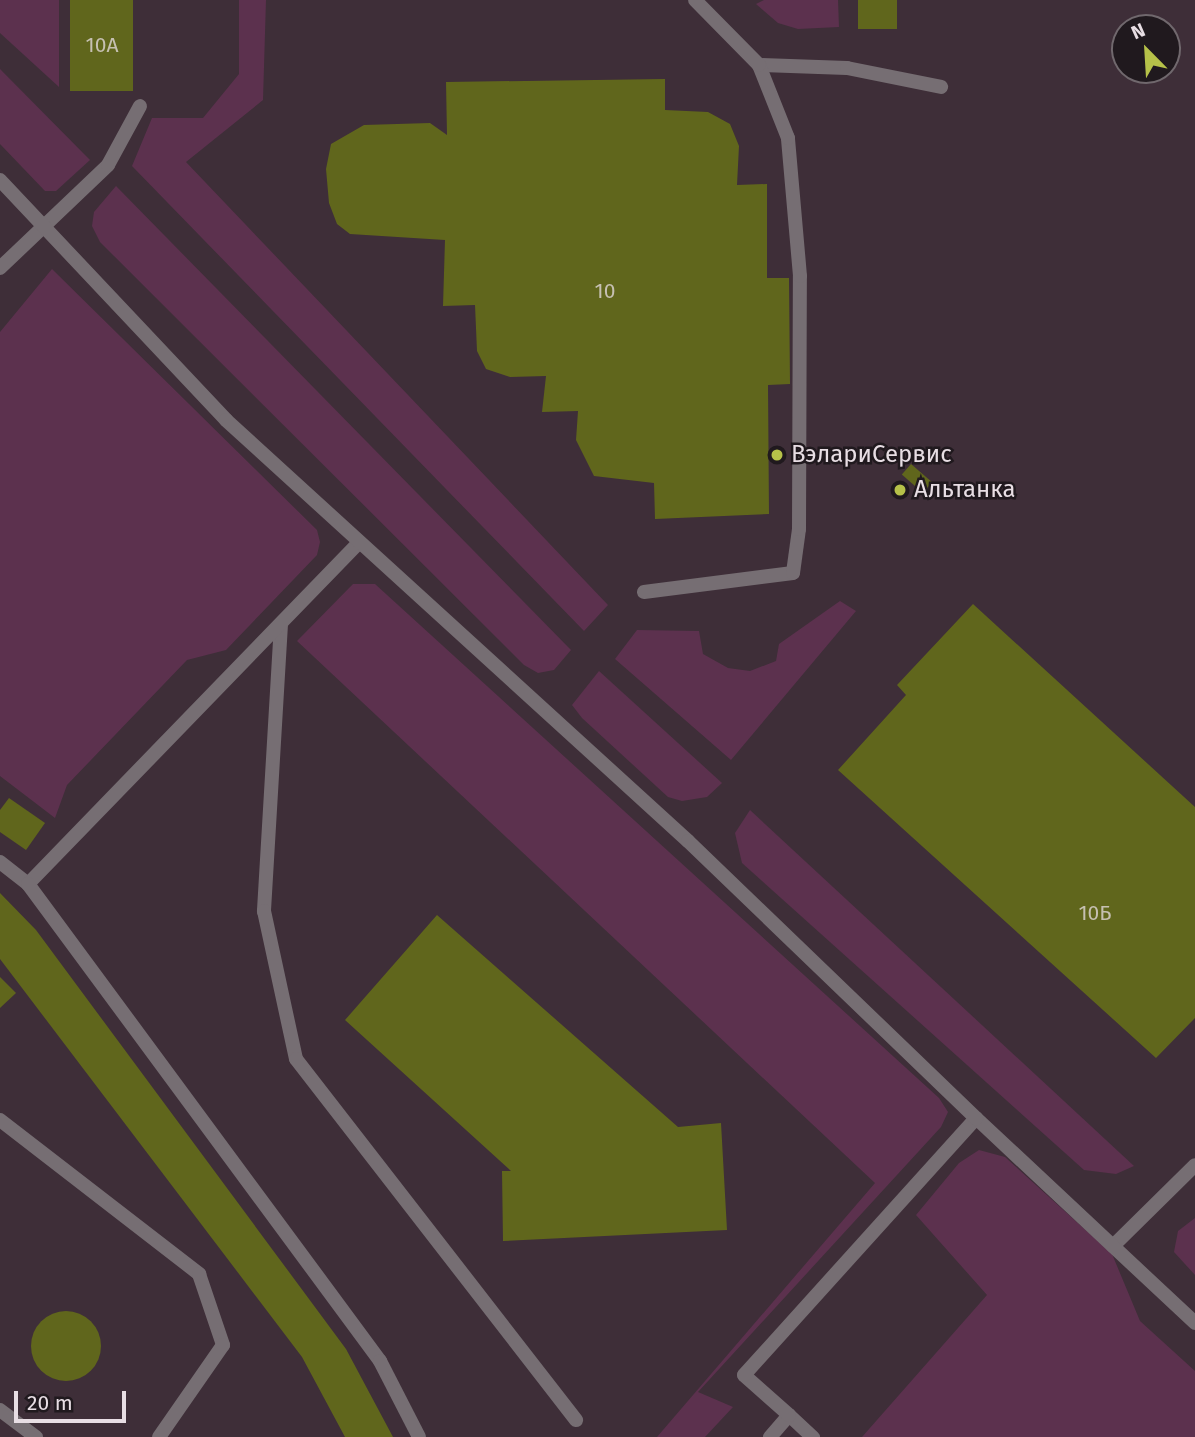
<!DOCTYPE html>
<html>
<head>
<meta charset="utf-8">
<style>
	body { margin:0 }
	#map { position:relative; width:1195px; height:1437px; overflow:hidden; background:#3e2e38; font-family:"Fira Sans",sans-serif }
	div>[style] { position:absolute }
	.green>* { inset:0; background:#5c314e }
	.building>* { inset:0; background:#60661c; transform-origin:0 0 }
	.round { border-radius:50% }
	.service>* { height:14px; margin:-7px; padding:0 7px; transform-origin:7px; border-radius:7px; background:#766e73 }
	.minor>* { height:14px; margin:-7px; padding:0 7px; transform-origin:7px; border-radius:7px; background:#766e73 }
	.dots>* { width:19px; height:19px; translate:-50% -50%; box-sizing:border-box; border:4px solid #20191e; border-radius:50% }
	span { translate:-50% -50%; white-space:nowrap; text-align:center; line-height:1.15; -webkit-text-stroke:5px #20191e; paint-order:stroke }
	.number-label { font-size:21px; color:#c6c0b2 }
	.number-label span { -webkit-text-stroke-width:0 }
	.poi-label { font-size:24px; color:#e8dee4 }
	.left { translate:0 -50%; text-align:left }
	.north { position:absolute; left:1111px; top:14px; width:70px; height:70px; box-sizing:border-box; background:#20191e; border:2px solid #70686d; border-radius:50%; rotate:336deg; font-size:19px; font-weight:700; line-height:28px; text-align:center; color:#e8dee4 }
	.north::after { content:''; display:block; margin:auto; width:24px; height:32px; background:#b6c149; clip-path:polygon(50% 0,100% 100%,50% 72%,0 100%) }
	.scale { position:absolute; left:14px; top:1391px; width:112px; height:32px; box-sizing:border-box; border:4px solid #e8dee4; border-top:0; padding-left:9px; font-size:21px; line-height:24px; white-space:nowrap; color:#e8dee4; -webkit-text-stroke:5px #20191e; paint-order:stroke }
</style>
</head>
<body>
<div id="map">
	<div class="green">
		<div style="clip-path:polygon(0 0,59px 0,59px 87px,0 33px)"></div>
		<div style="clip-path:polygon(239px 0,266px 0,263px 100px,186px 162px,608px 605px,584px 631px,132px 166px,152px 118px,203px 118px,239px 74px)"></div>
		<div style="clip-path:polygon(764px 0,838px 0,839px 27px,798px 29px,778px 23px,756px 4px)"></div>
		<div style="clip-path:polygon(0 69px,90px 160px,56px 191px,45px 191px,0 144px)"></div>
		<div style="clip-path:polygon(116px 186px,571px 650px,554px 670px,538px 673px,524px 665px,100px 242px,92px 226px,94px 212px)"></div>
		<div style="clip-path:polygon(52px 269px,317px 530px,320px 542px,317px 555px,226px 650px,187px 660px,67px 785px,55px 818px,0 776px,0 332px)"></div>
		<div style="clip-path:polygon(353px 584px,375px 584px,939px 1098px,948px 1112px,941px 1127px,698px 1392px,733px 1407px,705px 1437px,657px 1437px,875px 1183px,297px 641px)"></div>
		<div style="clip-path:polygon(840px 601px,856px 611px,731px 760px,615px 659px,637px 630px,699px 631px,703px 654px,728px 668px,750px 671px,776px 661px,779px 644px)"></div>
		<div style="clip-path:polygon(599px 671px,722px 783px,707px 797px,682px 801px,668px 797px,582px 718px,572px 705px)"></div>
		<div style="clip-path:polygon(750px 810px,1134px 1166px,1116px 1174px,1084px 1170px,742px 863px,735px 833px)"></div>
		<div style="clip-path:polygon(979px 1150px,1005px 1157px,1112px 1254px,1140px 1321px,1195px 1371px,1195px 1437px,862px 1437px,987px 1295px,916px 1215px,959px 1163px)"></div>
		<div style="clip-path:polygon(1195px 1218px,1195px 1275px,1174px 1252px,1178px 1231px)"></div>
	</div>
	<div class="building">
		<div style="left:70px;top:0;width:63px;height:91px"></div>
		<div style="left:858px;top:0;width:39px;height:29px"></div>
		<div style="clip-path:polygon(665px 79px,665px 110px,708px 112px,730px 124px,739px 146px,737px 185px,767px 184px,767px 278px,789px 278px,790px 384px,768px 385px,769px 514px,655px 519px,654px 483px,594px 476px,576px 440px,578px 411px,542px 412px,546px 376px,510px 377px,486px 369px,477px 351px,475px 305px,443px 306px,445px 240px,350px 234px,337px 224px,329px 203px,326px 169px,331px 144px,364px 125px,430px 123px,447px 135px,446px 82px)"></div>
		<div style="left:911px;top:464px;width:28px;height:14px;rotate:41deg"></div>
		<div style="clip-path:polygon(973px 604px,1195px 807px,1195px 1018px,1156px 1058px,838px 770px,906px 695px,897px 685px)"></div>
		<div style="clip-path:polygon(9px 798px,45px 823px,26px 850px,0 832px,0 810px)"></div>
		<div style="clip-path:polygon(0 893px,36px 930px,346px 1349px,393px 1437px,345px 1437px,302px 1357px,0 959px)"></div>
		<div style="clip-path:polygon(437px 915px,678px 1127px,721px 1123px,727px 1230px,503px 1241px,502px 1171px,511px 1171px,345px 1020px)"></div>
		<div style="clip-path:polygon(0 977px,16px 993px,0 1008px)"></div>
		<div class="round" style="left:31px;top:1311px;width:70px;height:70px"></div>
	</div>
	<div class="service">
		<div style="left:759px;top:65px;width:88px;rotate:2deg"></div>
		<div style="left:847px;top:68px;width:96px;rotate:11.4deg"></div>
		<div style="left:0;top:268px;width:149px;rotate:-43.6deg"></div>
		<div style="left:108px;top:165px;width:67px;rotate:-61.5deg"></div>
		<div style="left:644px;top:592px;width:150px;rotate:-7.3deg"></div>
		<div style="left:793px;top:573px;width:44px;rotate:-82.2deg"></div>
		<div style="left:799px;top:529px;width:253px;rotate:-89.8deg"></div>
		<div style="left:800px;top:276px;width:139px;rotate:-95deg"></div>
		<div style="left:788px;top:138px;width:79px;rotate:-111.7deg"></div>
		<div style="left:759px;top:65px;width:91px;rotate:-134.6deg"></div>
		<div style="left:281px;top:624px;width:288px;rotate:93.4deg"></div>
		<div style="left:264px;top:911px;width:151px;rotate:77.8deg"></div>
		<div style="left:296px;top:1059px;width:457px;rotate:52.2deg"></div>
		<div style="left:0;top:862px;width:36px;rotate:38deg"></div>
		<div style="left:28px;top:884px;width:473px;rotate:-45.9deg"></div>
		<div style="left:28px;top:884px;width:593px;rotate:53.57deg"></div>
		<div style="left:380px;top:1361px;width:85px;rotate:62.8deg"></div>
		<div style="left:0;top:1120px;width:252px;rotate:37.7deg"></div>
		<div style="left:199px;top:1274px;width:75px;rotate:71.3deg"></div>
		<div style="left:223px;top:1345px;width:112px;rotate:124.8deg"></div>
		<div style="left:1113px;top:1246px;width:115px;rotate:-44.6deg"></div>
		<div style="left:0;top:1410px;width:45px;rotate:36.9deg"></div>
		<div style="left:789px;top:1415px;width:33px;rotate:43deg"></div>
		<div style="left:770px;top:1437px;width:29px;rotate:-49deg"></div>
		<div style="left:789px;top:1415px;width:60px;rotate:-138.4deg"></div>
		<div style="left:744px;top:1375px;width:346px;rotate:-47.9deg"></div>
		<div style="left:976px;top:1118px;width:300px;rotate:43.1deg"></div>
	</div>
	<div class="minor">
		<div style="left:0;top:180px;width:330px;rotate:46.7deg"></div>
		<div style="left:226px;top:420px;width:625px;rotate:42.34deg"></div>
		<div style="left:688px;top:841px;width:400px;rotate:43.9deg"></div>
	</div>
	<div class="dots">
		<div style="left:777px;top:455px;background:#b6c149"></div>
		<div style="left:900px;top:490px;background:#b6c149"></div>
	</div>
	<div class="number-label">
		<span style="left:102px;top:45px">10А</span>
		<span style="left:605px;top:291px">10</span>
		<span style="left:1095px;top:913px">10Б</span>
	</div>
	<div class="poi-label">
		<span class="left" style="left:791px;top:455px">ВэлариСервис</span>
		<span class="left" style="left:914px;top:490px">Альтанка</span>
	</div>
	<div class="north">N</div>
	<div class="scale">20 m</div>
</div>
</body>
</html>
